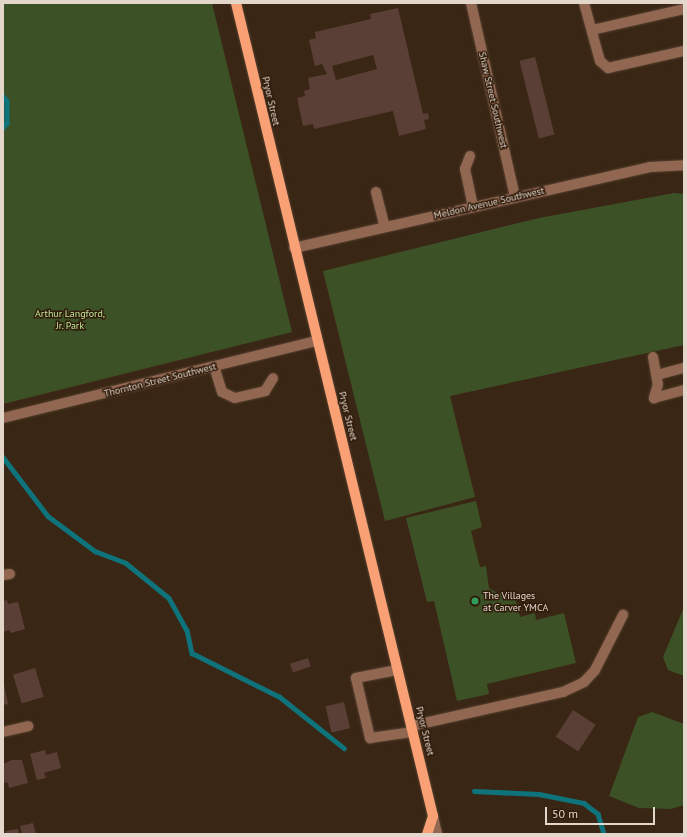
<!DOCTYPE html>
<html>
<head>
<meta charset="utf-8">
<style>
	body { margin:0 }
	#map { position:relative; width:687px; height:837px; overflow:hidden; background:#3a2614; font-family:"PT Sans",sans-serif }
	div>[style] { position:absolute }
	.green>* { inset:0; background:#3d5126 }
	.stream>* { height:4.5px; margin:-2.25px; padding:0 2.25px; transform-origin:2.25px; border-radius:2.25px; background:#0f737b }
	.building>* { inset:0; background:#5a3f36; transform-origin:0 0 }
	.roads { filter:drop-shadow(0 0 1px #554231) drop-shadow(0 0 1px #554231) }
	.minor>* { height:10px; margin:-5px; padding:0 5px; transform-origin:5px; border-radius:5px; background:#926752 }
	.major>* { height:10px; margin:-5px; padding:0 5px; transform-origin:5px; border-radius:5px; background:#faa075 }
	.dots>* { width:11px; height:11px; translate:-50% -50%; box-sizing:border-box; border:2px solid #301c0b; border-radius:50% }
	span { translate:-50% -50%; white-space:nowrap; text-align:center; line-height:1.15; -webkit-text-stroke:3px #301c0b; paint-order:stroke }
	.street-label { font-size:10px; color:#e3d6cb }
	.park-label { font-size:10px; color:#c0e797 }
	.poi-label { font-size:10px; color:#e3d6cb }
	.left { translate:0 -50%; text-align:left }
	.frame { position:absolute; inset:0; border:4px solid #e3d6cb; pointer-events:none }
	.scale { position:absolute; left:545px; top:807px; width:110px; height:18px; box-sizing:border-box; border:2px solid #e3d6cb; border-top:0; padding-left:5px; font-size:12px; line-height:14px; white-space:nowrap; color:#e3d6cb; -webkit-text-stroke:3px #301c0b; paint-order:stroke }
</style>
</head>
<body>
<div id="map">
	<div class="green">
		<div style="clip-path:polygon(3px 3px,212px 3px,292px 332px,3px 404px)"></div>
		<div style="clip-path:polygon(674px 193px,684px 194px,684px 345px,450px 396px,475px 497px,385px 521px,323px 271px,539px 218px)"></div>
		<div style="clip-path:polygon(476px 501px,482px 527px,471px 531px,480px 567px,486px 566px,489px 588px,499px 594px,513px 590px,520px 617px,535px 613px,536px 620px,564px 613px,576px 663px,487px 684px,489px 694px,457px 701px,434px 601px,427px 602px,406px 518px)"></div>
		<div style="clip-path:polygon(684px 607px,684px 676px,668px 670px,663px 657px)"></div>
		<div style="clip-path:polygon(652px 712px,684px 724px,684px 805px,671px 809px,639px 808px,609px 796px,638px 717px)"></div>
	</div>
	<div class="stream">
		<div style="left:3px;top:96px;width:6px;rotate:51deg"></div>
		<div style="left:7px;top:101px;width:22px;rotate:90deg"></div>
		<div style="left:7px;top:123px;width:6px;rotate:129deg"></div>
		<div style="left:3px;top:457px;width:74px;rotate:52.7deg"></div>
		<div style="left:48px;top:516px;width:59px;rotate:36.7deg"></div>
		<div style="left:95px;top:551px;width:33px;rotate:21deg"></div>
		<div style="left:126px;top:563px;width:55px;rotate:39.1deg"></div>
		<div style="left:169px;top:598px;width:37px;rotate:61deg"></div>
		<div style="left:187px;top:630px;width:24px;rotate:78deg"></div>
		<div style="left:192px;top:653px;width:98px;rotate:26.6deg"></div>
		<div style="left:280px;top:697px;width:82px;rotate:38.6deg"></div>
		<div style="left:474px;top:791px;width:65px;rotate:2.6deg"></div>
		<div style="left:539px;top:794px;width:46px;rotate:11.3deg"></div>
		<div style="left:584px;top:803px;width:18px;rotate:38deg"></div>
		<div style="left:598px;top:814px;width:21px;rotate:73deg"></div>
	</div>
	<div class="building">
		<div style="clip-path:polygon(evenodd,398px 8px,423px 114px,428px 113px,429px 119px,424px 120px,426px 129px,399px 136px,393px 111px,314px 129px,313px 124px,303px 126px,297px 98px,305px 96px,304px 91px,310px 89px,308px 78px,327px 74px,322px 64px,315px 66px,309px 40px,316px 38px,315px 32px,371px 19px,370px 14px,398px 8px,373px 55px,377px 69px,336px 80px,332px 66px,373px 55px)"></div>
		<div style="left:535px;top:57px;width:80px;height:16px;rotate:76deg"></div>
		<div style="clip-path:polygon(7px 600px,8px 604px,18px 602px,25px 629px,11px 633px,9px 630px,3px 632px,3px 601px)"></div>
		<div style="left:308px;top:658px;width:9px;height:19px;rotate:72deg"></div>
		<div style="left:35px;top:668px;width:30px;height:23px;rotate:73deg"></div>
		<div style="clip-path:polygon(3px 679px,8px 704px,3px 705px)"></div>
		<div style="left:344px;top:702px;width:27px;height:19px;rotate:77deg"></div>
		<div style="left:573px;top:710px;width:27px;height:32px;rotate:33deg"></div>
		<div style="clip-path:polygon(45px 750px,46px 755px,57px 752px,61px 768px,44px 773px,46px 778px,37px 780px,30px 754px)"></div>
		<div style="clip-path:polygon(12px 760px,22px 760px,28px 783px,9px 788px,8px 783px,3px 782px,3px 764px)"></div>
		<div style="clip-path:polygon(33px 823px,36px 834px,22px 834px,20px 826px)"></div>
		<div style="clip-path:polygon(18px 829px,19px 834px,6px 834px,5px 831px)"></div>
	</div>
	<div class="roads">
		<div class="minor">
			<div style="left:471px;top:3px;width:199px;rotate:77.2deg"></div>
			<div style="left:584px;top:3px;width:60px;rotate:74.6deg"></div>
			<div style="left:600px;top:61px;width:11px;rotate:41deg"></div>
			<div style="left:608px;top:68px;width:78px;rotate:-12.6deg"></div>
			<div style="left:592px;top:30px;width:94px;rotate:-12.9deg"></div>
			<div style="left:470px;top:156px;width:14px;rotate:111deg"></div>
			<div style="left:465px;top:169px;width:39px;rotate:78deg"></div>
			<div style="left:376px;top:192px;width:36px;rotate:76deg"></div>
			<div style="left:294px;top:248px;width:365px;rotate:-12.8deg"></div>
			<div style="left:650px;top:167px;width:34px;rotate:-3deg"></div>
			<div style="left:653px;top:357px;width:27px;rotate:80deg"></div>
			<div style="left:658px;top:384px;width:15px;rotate:106deg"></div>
			<div style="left:214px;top:366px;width:27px;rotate:73deg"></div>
			<div style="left:222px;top:392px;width:14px;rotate:25deg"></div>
			<div style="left:235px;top:398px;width:31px;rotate:-13deg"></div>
			<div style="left:265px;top:391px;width:15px;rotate:-58deg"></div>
			<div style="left:657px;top:375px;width:28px;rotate:-15deg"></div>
			<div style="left:654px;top:398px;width:31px;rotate:-15deg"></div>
			<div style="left:3px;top:418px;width:323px;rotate:-13.8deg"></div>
			<div style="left:3px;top:575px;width:7px;rotate:-8deg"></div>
			<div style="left:397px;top:670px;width:42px;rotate:169deg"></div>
			<div style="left:356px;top:678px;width:62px;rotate:76.9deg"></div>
			<div style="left:370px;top:738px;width:42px;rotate:-8.1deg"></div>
			<div style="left:411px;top:726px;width:156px;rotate:-12.6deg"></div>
			<div style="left:563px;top:692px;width:23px;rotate:-25deg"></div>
			<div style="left:584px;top:682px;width:16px;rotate:-47deg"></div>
			<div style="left:595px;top:670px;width:62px;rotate:-63deg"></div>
			<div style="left:3px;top:732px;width:26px;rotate:-13deg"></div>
			<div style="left:433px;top:816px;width:18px;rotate:77deg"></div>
		</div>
		<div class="major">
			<div style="left:236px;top:3px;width:837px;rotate:76.38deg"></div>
			<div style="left:433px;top:816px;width:19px;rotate:108deg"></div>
		</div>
	</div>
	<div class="dots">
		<div style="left:475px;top:601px;background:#2e9e5b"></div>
	</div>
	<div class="street-label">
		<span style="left:493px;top:100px;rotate:77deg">Shaw Street Southwest</span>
		<span style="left:271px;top:101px;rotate:77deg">Pryor Street</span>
		<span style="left:489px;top:203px;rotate:-13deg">Meldon Avenue Southwest</span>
		<span style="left:160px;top:380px;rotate:-14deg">Thornton Street Southwest</span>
		<span style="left:348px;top:416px;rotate:76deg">Pryor Street</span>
		<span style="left:425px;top:731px;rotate:76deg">Pryor Street</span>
	</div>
	<div class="park-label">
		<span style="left:70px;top:319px">Arthur Langford,<br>Jr. Park</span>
	</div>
	<div class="poi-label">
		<span class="left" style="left:483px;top:601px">The Villages<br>at Carver YMCA</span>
	</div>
	<div class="frame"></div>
	<div class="scale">50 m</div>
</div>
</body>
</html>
